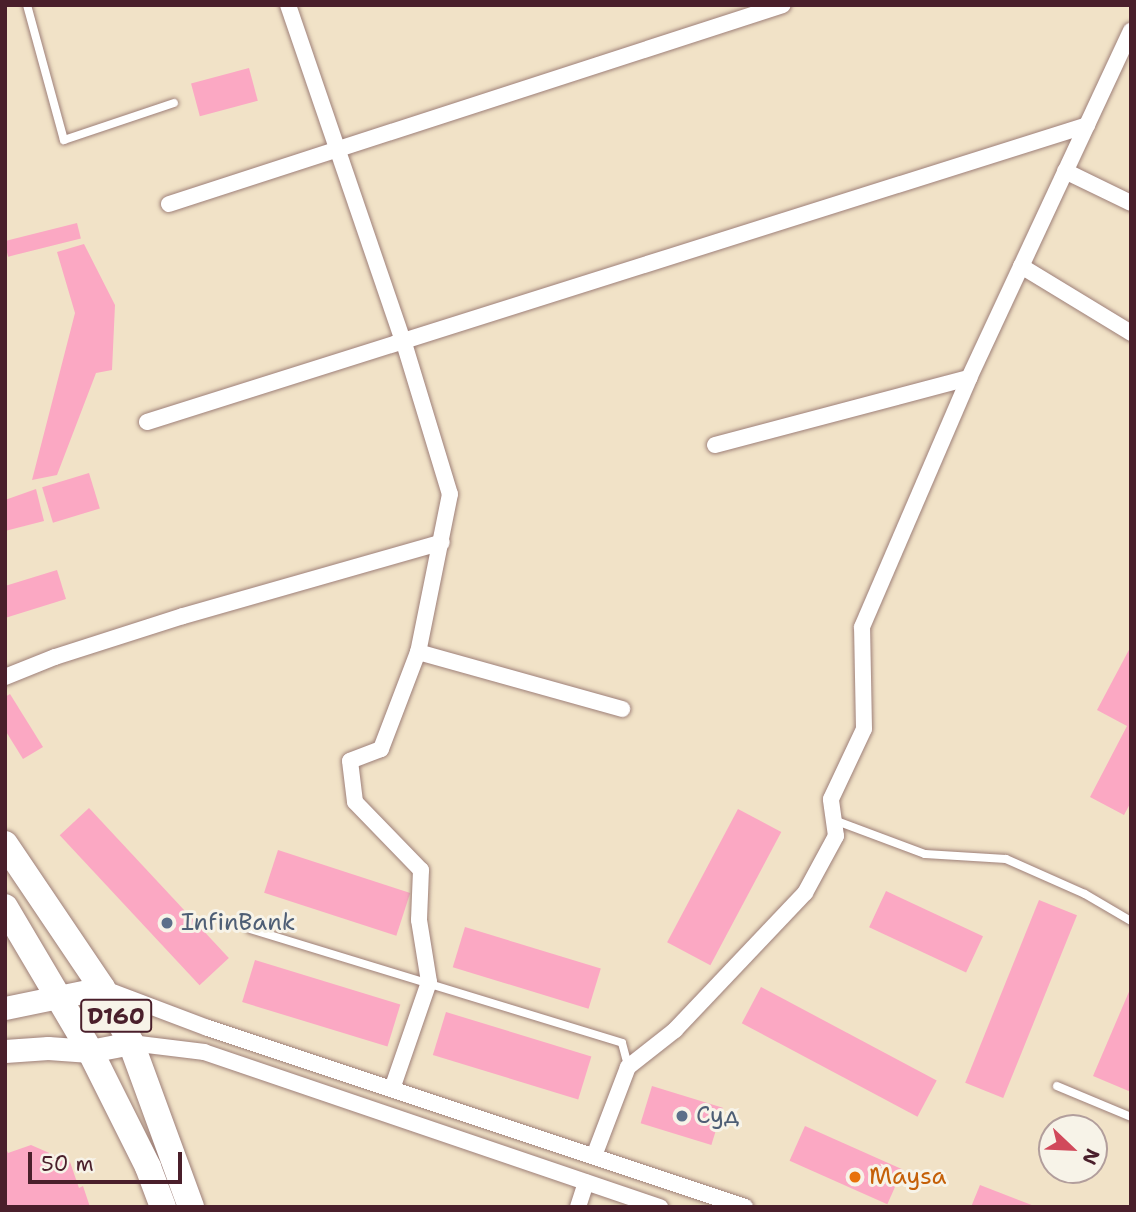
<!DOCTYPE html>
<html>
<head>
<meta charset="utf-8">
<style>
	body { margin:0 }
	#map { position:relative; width:1136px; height:1212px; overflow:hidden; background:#f1e2c7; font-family:"Shantell Sans",sans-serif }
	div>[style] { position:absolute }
	.building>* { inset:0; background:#fba8c3; transform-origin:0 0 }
	.roads { filter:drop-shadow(0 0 2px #9e8079) drop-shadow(0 0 2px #9e8079) }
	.service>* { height:8px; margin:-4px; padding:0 4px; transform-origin:4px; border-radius:4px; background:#fff }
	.minor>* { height:16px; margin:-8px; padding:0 8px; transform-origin:8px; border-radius:8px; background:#fff }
	.secondary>* { height:23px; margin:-11.5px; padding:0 11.5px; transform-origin:11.5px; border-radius:11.5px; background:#fff }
	.primary>* { height:26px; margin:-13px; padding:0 13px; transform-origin:13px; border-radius:13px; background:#fff }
	.dots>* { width:19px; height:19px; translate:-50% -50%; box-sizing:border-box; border:4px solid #f7f3e8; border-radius:50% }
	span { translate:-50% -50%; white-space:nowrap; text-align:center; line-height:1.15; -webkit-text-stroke:6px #f7f3e8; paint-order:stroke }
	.shield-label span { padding:2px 5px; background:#f7f3e8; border:2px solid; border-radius:5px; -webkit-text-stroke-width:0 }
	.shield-label { font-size:23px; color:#4a1f2b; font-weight:700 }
	.service-label { font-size:24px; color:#4e5e75 }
	.left { translate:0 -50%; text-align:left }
	.food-label { font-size:24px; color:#c56008 }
	.frame { position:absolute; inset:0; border:7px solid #4a1f2b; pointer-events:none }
	.north { position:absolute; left:1038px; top:1114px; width:70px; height:70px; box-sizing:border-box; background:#f7f3e8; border:2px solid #b29e9c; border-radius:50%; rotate:113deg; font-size:19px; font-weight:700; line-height:28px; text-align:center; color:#4a1f2b }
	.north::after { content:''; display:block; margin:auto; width:24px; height:32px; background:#d1495b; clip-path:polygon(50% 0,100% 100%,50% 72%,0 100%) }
	.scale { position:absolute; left:28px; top:1152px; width:154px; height:32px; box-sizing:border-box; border:4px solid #4a1f2b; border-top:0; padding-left:9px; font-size:21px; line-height:24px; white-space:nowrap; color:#4a1f2b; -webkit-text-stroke:5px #f7f3e8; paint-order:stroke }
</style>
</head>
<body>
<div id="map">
	<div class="building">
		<div style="left:249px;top:68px;width:34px;height:60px;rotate:75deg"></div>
		<div style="left:77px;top:223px;width:16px;height:75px;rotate:76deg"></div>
		<div style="clip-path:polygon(84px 244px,115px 305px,112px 370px,96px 373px,57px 475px,32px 480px,75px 313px,57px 252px)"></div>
		<div style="left:89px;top:473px;width:37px;height:49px;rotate:73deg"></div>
		<div style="clip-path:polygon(36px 489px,44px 521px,5px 531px,5px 500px)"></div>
		<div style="clip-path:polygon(57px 570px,66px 599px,5px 618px,5px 586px)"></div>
		<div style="clip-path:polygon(1131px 646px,1131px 802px,1124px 815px,1090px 797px,1127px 726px,1097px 710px)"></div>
		<div style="clip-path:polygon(10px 694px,43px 747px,23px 759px,5px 730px,5px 697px)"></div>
		<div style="left:89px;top:808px;width:205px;height:40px;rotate:47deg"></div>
		<div style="left:738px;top:809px;width:49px;height:151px;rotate:28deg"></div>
		<div style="left:278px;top:850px;width:139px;height:45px;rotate:18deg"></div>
		<div style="left:886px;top:891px;width:107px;height:40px;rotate:25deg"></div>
		<div style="left:1039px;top:900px;width:41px;height:197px;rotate:22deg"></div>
		<div style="left:465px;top:927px;width:142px;height:42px;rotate:17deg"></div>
		<div style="left:255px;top:960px;width:152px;height:44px;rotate:17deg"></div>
		<div style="left:761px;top:987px;width:199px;height:41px;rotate:28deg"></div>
		<div style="clip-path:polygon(1131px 987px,1131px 1092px,1093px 1076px)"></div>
		<div style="left:446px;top:1012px;width:152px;height:45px;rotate:17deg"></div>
		<div style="left:652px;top:1086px;width:74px;height:39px;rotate:17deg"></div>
		<div style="left:805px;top:1126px;width:107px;height:38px;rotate:24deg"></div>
		<div style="clip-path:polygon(31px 1145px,70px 1162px,79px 1188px,83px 1186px,90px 1207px,5px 1207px,5px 1146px,8px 1153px)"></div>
		<div style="clip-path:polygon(980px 1185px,1037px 1207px,971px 1207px)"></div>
	</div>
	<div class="roads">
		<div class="service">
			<div style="left:27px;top:5px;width:140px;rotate:74.7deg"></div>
			<div style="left:64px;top:140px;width:116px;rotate:-18.6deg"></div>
			<div style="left:834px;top:820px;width:97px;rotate:20.5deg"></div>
			<div style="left:925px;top:854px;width:81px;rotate:3.5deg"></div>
			<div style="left:1006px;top:859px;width:86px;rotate:23.9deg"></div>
			<div style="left:1085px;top:894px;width:53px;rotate:30.4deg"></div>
			<div style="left:250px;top:929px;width:389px;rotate:17deg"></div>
			<div style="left:622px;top:1043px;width:24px;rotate:75deg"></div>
			<div style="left:1057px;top:1086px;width:80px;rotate:22.7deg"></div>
		</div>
		<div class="minor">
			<div style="left:288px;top:5px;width:357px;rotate:71.1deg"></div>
			<div style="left:404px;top:343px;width:158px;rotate:73.1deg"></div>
			<div style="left:450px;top:494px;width:161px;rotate:101.4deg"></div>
			<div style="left:418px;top:652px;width:104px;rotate:110.9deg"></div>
			<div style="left:381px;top:749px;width:33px;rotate:159deg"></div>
			<div style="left:350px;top:761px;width:41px;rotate:83deg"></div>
			<div style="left:355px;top:802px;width:95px;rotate:45.9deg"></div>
			<div style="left:421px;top:870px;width:50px;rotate:92.3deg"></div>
			<div style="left:419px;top:920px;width:63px;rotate:80.8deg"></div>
			<div style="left:429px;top:982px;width:113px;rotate:109.1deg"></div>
			<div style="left:1065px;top:171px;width:73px;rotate:25.9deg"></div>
			<div style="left:169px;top:204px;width:645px;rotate:-17.96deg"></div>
			<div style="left:1021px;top:266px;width:129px;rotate:31.3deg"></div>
			<div style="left:147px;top:422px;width:986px;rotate:-17.53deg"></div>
			<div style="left:715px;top:445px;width:263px;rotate:-14.8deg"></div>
			<div style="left:418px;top:652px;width:212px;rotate:15.6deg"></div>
			<div style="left:5px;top:677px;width:54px;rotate:-21.8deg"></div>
			<div style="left:55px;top:657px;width:134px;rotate:-17.8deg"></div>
			<div style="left:183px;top:616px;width:269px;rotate:-15.9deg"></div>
			<div style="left:102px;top:988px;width:113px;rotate:20.7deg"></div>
			<div style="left:208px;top:1028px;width:566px;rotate:18.43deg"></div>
			<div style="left:131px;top:1043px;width:74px;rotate:7deg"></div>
			<div style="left:204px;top:1052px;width:482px;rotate:18.8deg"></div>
			<div style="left:594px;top:1156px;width:95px;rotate:-69.1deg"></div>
			<div style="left:628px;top:1067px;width:60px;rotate:-38.2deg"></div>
			<div style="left:675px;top:1030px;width:189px;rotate:-46.5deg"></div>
			<div style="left:805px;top:893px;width:65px;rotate:-61.5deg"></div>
			<div style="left:836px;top:836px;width:37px;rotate:-98deg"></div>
			<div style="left:831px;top:799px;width:77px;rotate:-64.8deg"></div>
			<div style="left:864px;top:729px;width:102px;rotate:-91.1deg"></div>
			<div style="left:862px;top:627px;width:271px;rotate:-66.7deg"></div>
			<div style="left:969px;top:378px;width:383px;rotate:-65deg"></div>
			<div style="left:578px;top:1207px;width:26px;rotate:-72deg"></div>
		</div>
		<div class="secondary">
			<div style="left:5px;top:1008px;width:99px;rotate:-11.7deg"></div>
			<div style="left:5px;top:1051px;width:43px;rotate:-4deg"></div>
			<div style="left:48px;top:1048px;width:42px;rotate:4.1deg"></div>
			<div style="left:90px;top:1051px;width:42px;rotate:-11deg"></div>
		</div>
		<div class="primary">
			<div style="left:5px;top:844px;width:174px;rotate:56deg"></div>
			<div style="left:102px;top:988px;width:62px;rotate:62.2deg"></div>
			<div style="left:131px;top:1043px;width:175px;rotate:69.9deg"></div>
			<div style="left:5px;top:907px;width:167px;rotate:59.4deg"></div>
			<div style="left:90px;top:1051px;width:130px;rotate:63.4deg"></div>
			<div style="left:148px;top:1167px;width:43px;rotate:69.4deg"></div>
		</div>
	</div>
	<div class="dots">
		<div style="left:167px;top:923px;background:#5c6f8a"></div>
		<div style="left:682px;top:1116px;background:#5c6f8a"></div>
		<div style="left:855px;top:1177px;background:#e8710a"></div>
	</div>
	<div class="shield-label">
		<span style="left:116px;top:1016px">D160</span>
	</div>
	<div class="service-label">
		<span class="left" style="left:181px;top:923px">InfinBank</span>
		<span class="left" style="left:696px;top:1116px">Суд</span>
	</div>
	<div class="food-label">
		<span class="left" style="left:869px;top:1177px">Maysa</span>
	</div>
	<div class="frame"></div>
	<div class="north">N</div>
	<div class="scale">50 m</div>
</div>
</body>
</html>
